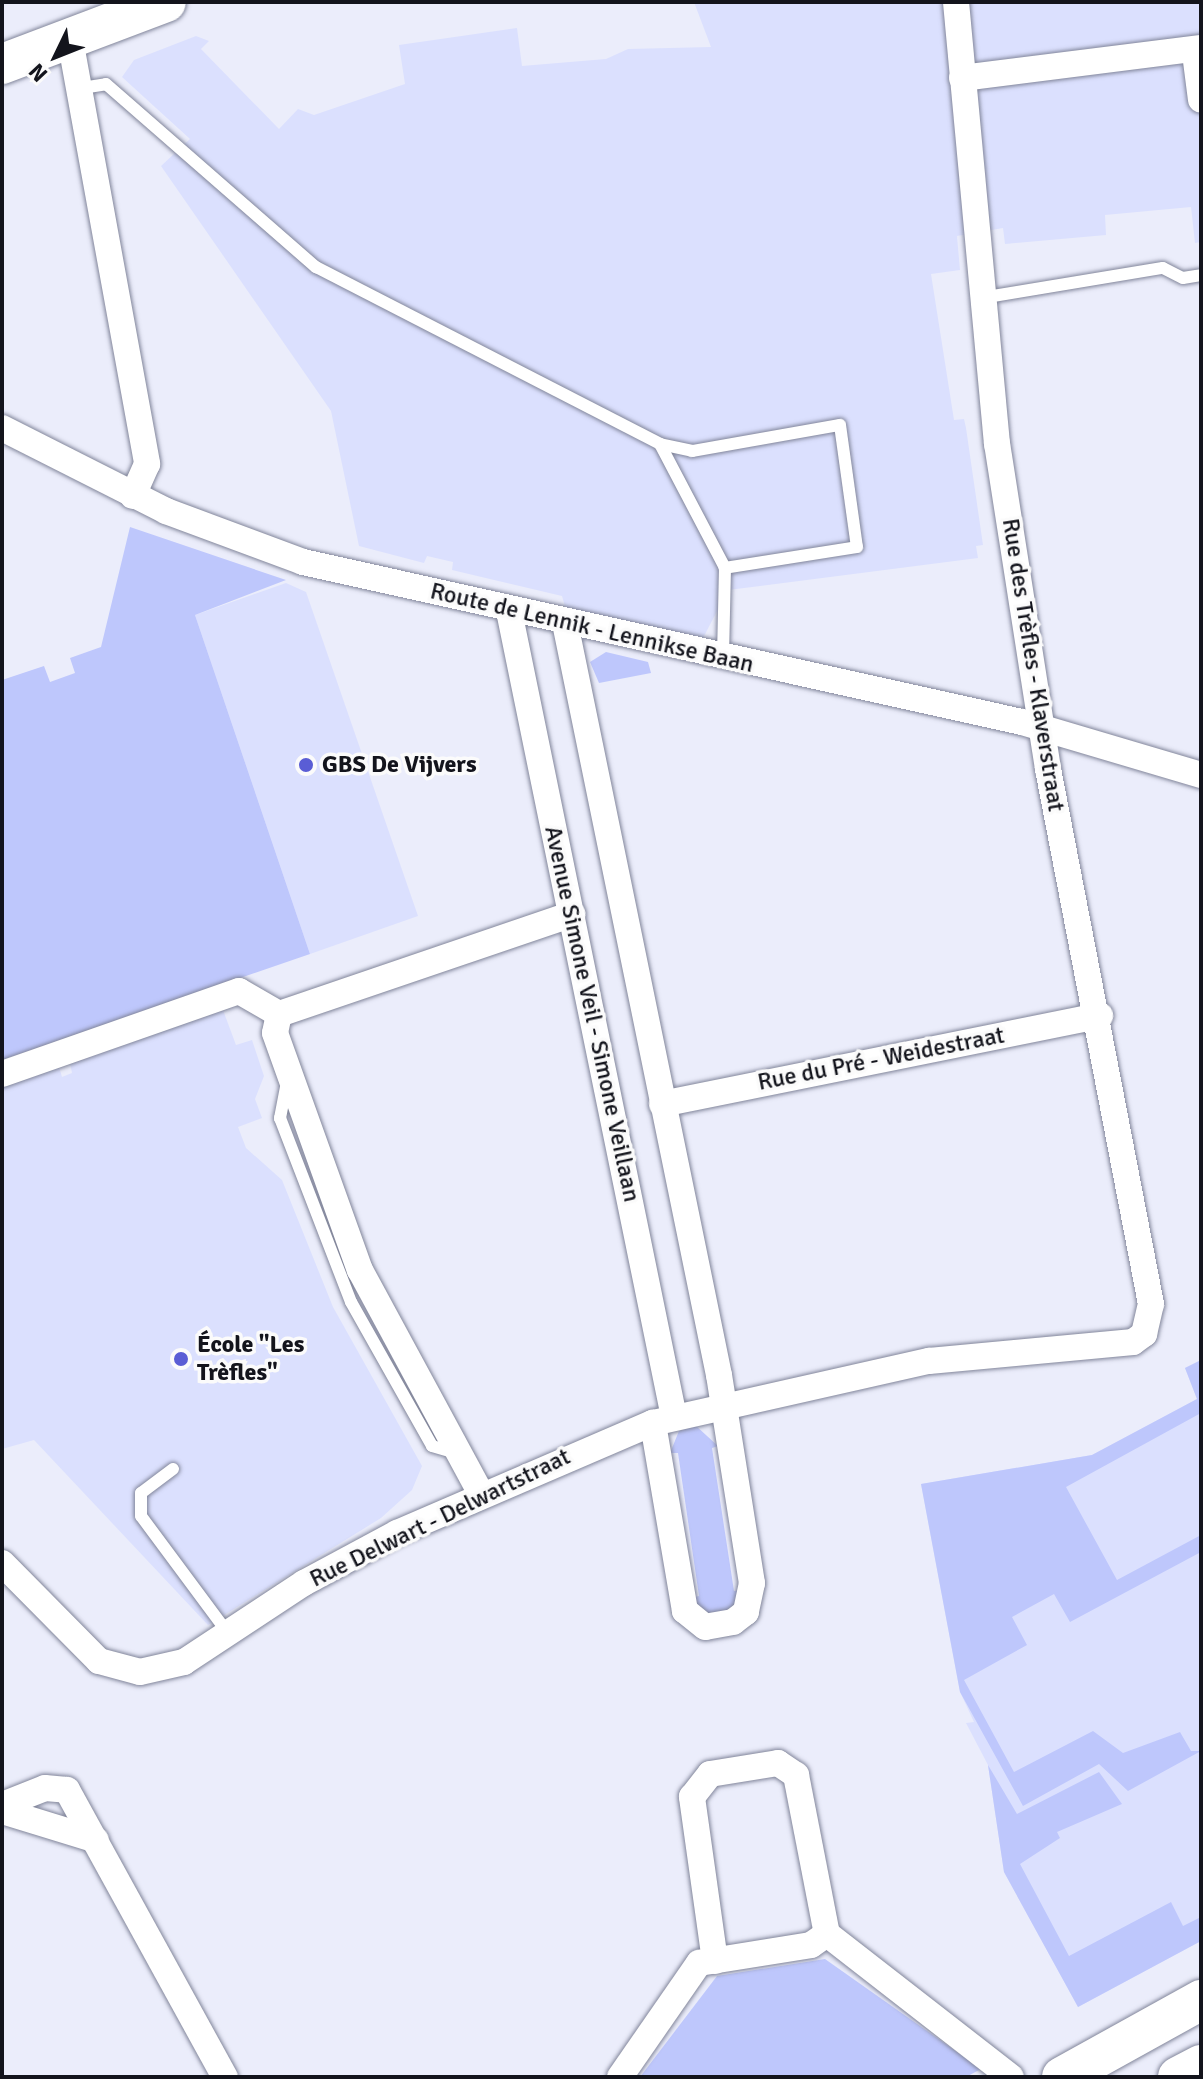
<!DOCTYPE html>
<html>
<head>
<meta charset="utf-8">
<style>
	body { margin:0 }
	#map { position:relative; width:1203px; height:2079px; overflow:hidden; background:#ebedfb; font-family:Signika,sans-serif }
	div>[style] { position:absolute }
	.built>* { inset:0; background:#dbe0fe }
	.green>* { inset:0; background:#bec7fc }
	.roads { filter:drop-shadow(0 0 2px #81859a) drop-shadow(0 0 2px #81859a) }
	.lane>* { height:12px; margin:-6px; padding:0 6px; transform-origin:6px; border-radius:6px; background:#fff }
	.street>* { height:26px; margin:-13px; padding:0 13px; transform-origin:13px; border-radius:13px; background:#fff }
	.primary>* { height:40px; margin:-20px; padding:0 20px; transform-origin:20px; border-radius:20px; background:#fff }
	.dots>* { width:22px; height:22px; translate:-50% -50%; box-sizing:border-box; border:4px solid #fbfbfb; border-radius:50% }
	span { translate:-50% -50%; white-space:nowrap; text-align:center; line-height:1.15; -webkit-text-stroke:7px #fbfbfb; paint-order:stroke }
	.street-label { font-size:24px; color:#13141c }
	.poi-label { font-size:24px; color:#13141c; font-weight:700 }
	.left { translate:0 -50%; text-align:left }
	.frame { position:absolute; inset:0; border:4px solid #13141c; pointer-events:none }
	.north { position:absolute; left:16px; top:16px; width:80px; height:80px; -webkit-text-stroke:6px #fbfbfb; paint-order:stroke; rotate:227deg; font-size:22px; font-weight:700; line-height:32px; text-align:center; color:#13141c }
	.north::after { content:''; display:block; margin:auto; width:28px; height:36px; background:#13141c; clip-path:polygon(50% 0,100% 100%,50% 72%,0 100%) }
</style>
</head>
<body>
<div id="map">
	<div class="built">
		<div style="clip-path:polygon(694px 2px,1201px 2px,1201px 242px,1195px 243px,1191px 207px,1105px 215px,1106px 235px,1005px 244px,1003px 228px,957px 236px,960px 270px,931px 274px,954px 420px,964px 419px,966px 428px,983px 545px,976px 546px,978px 558px,728px 590px,702px 640px,567px 613px,562px 596px,452px 570px,453px 562px,427px 556px,424px 563px,359px 546px,331px 411px,161px 166px,190px 139px,122px 77px,134px 60px,196px 36px,209px 41px,201px 49px,279px 129px,298px 109px,314px 115px,405px 84px,399px 45px,517px 28px,522px 66px,606px 59px,628px 49px,711px 47px)"></div>
		<div style="clip-path:polygon(286px 583px,306px 592px,418px 916px,310px 954px,195px 615px)"></div>
		<div style="clip-path:polygon(223px 1010px,236px 1045px,252px 1040px,264px 1076px,255px 1099px,262px 1118px,238px 1127px,246px 1148px,282px 1180px,333px 1307px,422px 1466px,412px 1490px,381px 1518px,208px 1625px,34px 1440px,2px 1449px,2px 1086px,59px 1067px,62px 1077px,72px 1073px,70px 1063px)"></div>
		<div style="clip-path:polygon(1201px 1360px,1201px 1941px,1078px 2007px,1004px 1872px,988px 1765px,966px 1723px,974px 1722px,960px 1692px,921px 1484px,1092px 1455px,1197px 1399px,1185px 1368px)"></div>
	</div>
	<div class="green">
		<div style="clip-path:polygon(130px 527px,286px 580px,195px 615px,310px 954px,2px 1060px,2px 680px,44px 666px,50px 682px,75px 673px,70px 658px,101px 647px)"></div>
		<div style="clip-path:polygon(606px 652px,648px 662px,651px 673px,599px 683px,590px 662px)"></div>
		<div style="clip-path:polygon(1201px 1360px,1201px 1413px,1066px 1487px,1117px 1580px,1201px 1535px,1201px 1552px,1070px 1622px,1054px 1594px,1012px 1617px,1027px 1645px,964px 1680px,1014px 1772px,1093px 1731px,1123px 1753px,1180px 1732px,1191px 1751px,1201px 1751px,1128px 1791px,1099px 1764px,1023px 1806px,960px 1692px,921px 1484px,1092px 1455px,1197px 1399px,1185px 1368px)"></div>
		<div style="clip-path:polygon(695px 1425px,718px 1446px,712px 1448px,734px 1591px,740px 1590px,738px 1606px,708px 1618px,691px 1598px,699px 1596px,678px 1453px,670px 1453px,679px 1431px)"></div>
		<div style="clip-path:polygon(988px 1765px,1017px 1814px,1099px 1772px,1122px 1804px,1057px 1832px,1060px 1838px,1020px 1864px,1069px 1956px,1171px 1902px,1183px 1926px,1201px 1917px,1201px 1941px,1078px 2007px,1004px 1872px)"></div>
		<div style="clip-path:polygon(825px 1959px,981px 2069px,966px 2077px,640px 2077px,717px 1976px)"></div>
	</div>
	<div class="roads">
		<div class="lane">
			<div style="left:82px;top:88px;width:24px;rotate:-9deg"></div>
			<div style="left:106px;top:84px;width:279px;rotate:41.1deg"></div>
			<div style="left:316px;top:267px;width:387px;rotate:27.2deg"></div>
			<div style="left:660px;top:444px;width:140px;rotate:62.3deg"></div>
			<div style="left:725px;top:568px;width:90px;rotate:91.3deg"></div>
			<div style="left:981px;top:298px;width:184px;rotate:-9.4deg"></div>
			<div style="left:1163px;top:268px;width:22px;rotate:27deg"></div>
			<div style="left:1183px;top:278px;width:18px;rotate:-9deg"></div>
			<div style="left:660px;top:444px;width:33px;rotate:12deg"></div>
			<div style="left:692px;top:451px;width:150px;rotate:-10deg"></div>
			<div style="left:840px;top:425px;width:123px;rotate:82.1deg"></div>
			<div style="left:857px;top:547px;width:134px;rotate:171deg"></div>
			<div style="left:287px;top:1082px;width:37px;rotate:101deg"></div>
			<div style="left:280px;top:1118px;width:197px;rotate:68.9deg"></div>
			<div style="left:351px;top:1302px;width:165px;rotate:60.6deg"></div>
			<div style="left:432px;top:1446px;width:26px;rotate:16deg"></div>
			<div style="left:173px;top:1469px;width:40px;rotate:143deg"></div>
			<div style="left:141px;top:1493px;width:23px;rotate:90deg"></div>
			<div style="left:141px;top:1516px;width:146px;rotate:53.4deg"></div>
		</div>
		<div class="street">
			<div style="left:70px;top:39px;width:432px;rotate:79.7deg"></div>
			<div style="left:147px;top:464px;width:35px;rotate:114deg"></div>
			<div style="left:1195px;top:53px;width:47px;rotate:82.7deg"></div>
			<div style="left:962px;top:78px;width:241px;rotate:-7.2deg"></div>
			<div style="left:2px;top:428px;width:184px;rotate:26.8deg"></div>
			<div style="left:166px;top:511px;width:146px;rotate:20.4deg"></div>
			<div style="left:303px;top:562px;width:737px;rotate:12.55deg"></div>
			<div style="left:1022px;top:722px;width:187px;rotate:16.5deg"></div>
			<div style="left:509px;top:611px;width:823px;rotate:78.43deg"></div>
			<div style="left:565px;top:623px;width:768px;rotate:78.43deg"></div>
			<div style="left:719px;top:1375px;width:211px;rotate:81deg"></div>
			<div style="left:752px;top:1583px;width:30px;rotate:102deg"></div>
			<div style="left:746px;top:1612px;width:16px;rotate:142deg"></div>
			<div style="left:733px;top:1622px;width:28px;rotate:170deg"></div>
			<div style="left:705px;top:1627px;width:26px;rotate:-141deg"></div>
			<div style="left:685px;top:1611px;width:191px;rotate:-99.7deg"></div>
			<div style="left:279px;top:1014px;width:19px;rotate:102deg"></div>
			<div style="left:275px;top:1033px;width:252px;rotate:70.3deg"></div>
			<div style="left:360px;top:1270px;width:255px;rotate:61.6deg"></div>
			<div style="left:279px;top:1014px;width:310px;rotate:-18.8deg"></div>
			<div style="left:2px;top:1074px;width:251px;rotate:-19.3deg"></div>
			<div style="left:239px;top:991px;width:46px;rotate:29.9deg"></div>
			<div style="left:662px;top:1104px;width:447px;rotate:-11.4deg"></div>
			<div style="left:2px;top:1563px;width:138px;rotate:45.3deg"></div>
			<div style="left:99px;top:1661px;width:42px;rotate:15deg"></div>
			<div style="left:140px;top:1672px;width:45px;rotate:-12.8deg"></div>
			<div style="left:184px;top:1662px;width:144px;rotate:-33.4deg"></div>
			<div style="left:304px;top:1583px;width:106px;rotate:-28.3deg"></div>
			<div style="left:397px;top:1533px;width:279px;rotate:-23.3deg"></div>
			<div style="left:653px;top:1423px;width:283px;rotate:-12.7deg"></div>
			<div style="left:929px;top:1361px;width:205px;rotate:-5.3deg"></div>
			<div style="left:1133px;top:1342px;width:14px;rotate:-36deg"></div>
			<div style="left:1144px;top:1334px;width:31px;rotate:-77deg"></div>
			<div style="left:1151px;top:1304px;width:545px;rotate:-100.9deg"></div>
			<div style="left:1048px;top:769px;width:329px;rotate:-98.9deg"></div>
			<div style="left:997px;top:444px;width:444px;rotate:-95.3deg"></div>
			<div style="left:2px;top:1805px;width:46px;rotate:-21.6deg"></div>
			<div style="left:45px;top:1788px;width:22px;rotate:5deg"></div>
			<div style="left:67px;top:1790px;width:328px;rotate:61.2deg"></div>
			<div style="left:2px;top:1811px;width:98px;rotate:17.1deg"></div>
			<div style="left:827px;top:1934px;width:233px;rotate:37.9deg"></div>
			<div style="left:715px;top:1961px;width:166px;rotate:-98deg"></div>
			<div style="left:692px;top:1797px;width:29px;rotate:-52deg"></div>
			<div style="left:710px;top:1774px;width:69px;rotate:-9.2deg"></div>
			<div style="left:778px;top:1763px;width:22px;rotate:34deg"></div>
			<div style="left:796px;top:1775px;width:162px;rotate:79deg"></div>
			<div style="left:620px;top:2077px;width:139px;rotate:-55.3deg"></div>
			<div style="left:699px;top:1963px;width:113px;rotate:-9.1deg"></div>
			<div style="left:811px;top:1945px;width:19px;rotate:-35deg"></div>
		</div>
		<div class="primary">
			<div style="left:2px;top:64px;width:175px;rotate:-20.7deg"></div>
			<div style="left:1062px;top:2077px;width:159px;rotate:-29deg"></div>
			<div style="left:1178px;top:2077px;width:26px;rotate:-28deg"></div>
		</div>
	</div>
	<div class="dots">
		<div style="left:306px;top:765px;background:#5a5dd5"></div>
		<div style="left:181px;top:1359px;background:#5a5dd5"></div>
	</div>
	<div class="street-label">
		<span style="left:592px;top:628px;rotate:13deg">Route de Lennik - Lennikse Baan</span>
		<span style="left:1033px;top:665px;rotate:81deg">Rue des Trèfles - Klaverstraat</span>
		<span style="left:592px;top:1014px;rotate:78deg">Avenue Simone Veil - Simone Veillaan</span>
		<span style="left:881px;top:1059px;rotate:-11deg">Rue du Pré - Weidestraat</span>
		<span style="left:440px;top:1518px;rotate:-26deg">Rue Delwart - Delwartstraat</span>
	</div>
	<div class="poi-label">
		<span class="left" style="left:322px;top:765px">GBS De Vijvers</span>
		<span class="left" style="left:197px;top:1359px">École "Les<br>Trèfles"</span>
	</div>
	<div class="frame"></div>
	<div class="north">N</div>
</div>
</body>
</html>
